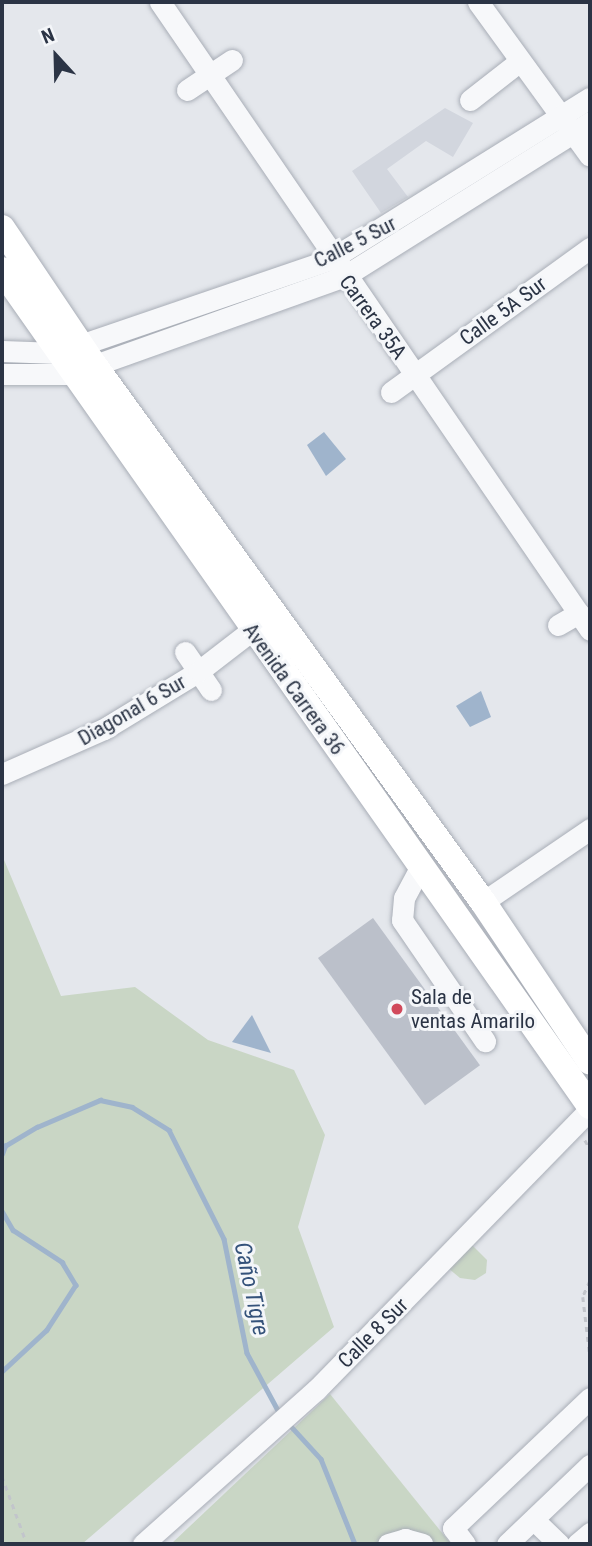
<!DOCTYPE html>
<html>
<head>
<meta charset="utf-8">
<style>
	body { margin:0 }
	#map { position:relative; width:592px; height:1546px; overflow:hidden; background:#e4e7ec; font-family:"Roboto Condensed",sans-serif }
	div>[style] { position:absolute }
	.built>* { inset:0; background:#d2d6de }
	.green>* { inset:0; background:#c9d6c5 }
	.water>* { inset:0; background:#9fb4cc }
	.stream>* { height:4.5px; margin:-2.25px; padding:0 2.25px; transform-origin:2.25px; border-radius:2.25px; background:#9fb4cc }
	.building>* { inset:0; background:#bbc0ca; transform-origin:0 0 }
	.path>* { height:2.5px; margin-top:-1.25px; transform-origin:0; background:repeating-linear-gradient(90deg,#c2c5cb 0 5px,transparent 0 10px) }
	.roads { filter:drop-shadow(0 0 2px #a9aeb7) drop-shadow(0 0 2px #a9aeb7) }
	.minor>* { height:21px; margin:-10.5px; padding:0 10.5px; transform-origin:10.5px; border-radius:10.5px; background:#f7f8fa }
	.major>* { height:26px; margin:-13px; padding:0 13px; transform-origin:13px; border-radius:13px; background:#fff }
	.dots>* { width:19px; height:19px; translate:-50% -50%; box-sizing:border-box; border:4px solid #f4f6f9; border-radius:50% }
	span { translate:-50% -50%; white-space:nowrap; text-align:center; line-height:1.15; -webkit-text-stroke:6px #f4f6f9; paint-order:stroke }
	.street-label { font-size:21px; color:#2b3445 }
	.poi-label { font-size:21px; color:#2b3445 }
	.left { translate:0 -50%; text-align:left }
	.water-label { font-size:23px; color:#34527a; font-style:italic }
	.frame { position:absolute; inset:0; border:4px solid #2b3445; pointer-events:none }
	.north { position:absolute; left:21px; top:21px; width:70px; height:70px; -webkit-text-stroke:5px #f4f6f9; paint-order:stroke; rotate:338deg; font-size:19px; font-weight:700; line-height:28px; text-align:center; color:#2b3445 }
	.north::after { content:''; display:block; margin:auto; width:24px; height:32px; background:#2b3445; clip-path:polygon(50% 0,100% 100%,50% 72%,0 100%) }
</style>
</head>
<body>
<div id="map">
	<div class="built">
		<div style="clip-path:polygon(445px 108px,473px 123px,453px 157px,426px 141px,387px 169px,408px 197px,381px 213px,352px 171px)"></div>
	</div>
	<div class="green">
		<div style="clip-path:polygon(2px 855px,61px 996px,135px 987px,208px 1040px,294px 1070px,325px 1135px,298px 1227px,334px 1327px,82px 1544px,2px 1544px)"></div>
		<div style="clip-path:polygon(470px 1243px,487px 1260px,486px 1273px,475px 1280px,460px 1278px,448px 1268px)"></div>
		<div style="clip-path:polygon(330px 1394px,451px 1544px,171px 1544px)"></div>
	</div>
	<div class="water">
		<div style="clip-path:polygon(324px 432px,346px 459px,326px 476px,307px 445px)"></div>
		<div style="clip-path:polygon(481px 691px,491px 717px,470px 727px,456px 706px)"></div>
		<div style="clip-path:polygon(252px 1015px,271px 1053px,232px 1042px)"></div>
	</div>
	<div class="stream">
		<div style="left:2px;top:1154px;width:9px;rotate:-69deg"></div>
		<div style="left:5px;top:1146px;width:37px;rotate:-31deg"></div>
		<div style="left:37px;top:1127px;width:69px;rotate:-23.2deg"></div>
		<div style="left:100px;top:1100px;width:33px;rotate:12deg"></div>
		<div style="left:132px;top:1107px;width:44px;rotate:31.9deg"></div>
		<div style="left:169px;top:1130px;width:122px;rotate:63.2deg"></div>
		<div style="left:224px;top:1239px;width:116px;rotate:78.6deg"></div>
		<div style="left:247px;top:1353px;width:69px;rotate:61.6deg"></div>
		<div style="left:2px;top:1211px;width:22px;rotate:60deg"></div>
		<div style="left:13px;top:1230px;width:59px;rotate:33.1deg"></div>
		<div style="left:62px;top:1262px;width:27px;rotate:59deg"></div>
		<div style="left:76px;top:1285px;width:54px;rotate:122.8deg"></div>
		<div style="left:47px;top:1330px;width:62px;rotate:137deg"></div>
		<div style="left:288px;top:1423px;width:49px;rotate:47.5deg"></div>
		<div style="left:321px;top:1459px;width:92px;rotate:68.2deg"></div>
	</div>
	<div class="building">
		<div style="left:373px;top:918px;width:182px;height:68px;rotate:54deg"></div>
	</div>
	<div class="path">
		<div style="left:585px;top:1140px;width:10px;rotate:61deg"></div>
		<div style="left:590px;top:1281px;width:17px;rotate:114deg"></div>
		<div style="left:583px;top:1297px;width:59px;rotate:83.2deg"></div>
		<div style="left:2px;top:1476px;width:72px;rotate:69.8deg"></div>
	</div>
	<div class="roads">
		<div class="minor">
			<div style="left:160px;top:2px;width:761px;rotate:55.6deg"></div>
			<div style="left:478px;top:2px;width:190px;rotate:54deg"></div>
			<div style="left:187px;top:90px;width:54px;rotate:-33.7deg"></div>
			<div style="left:470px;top:100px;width:63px;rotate:-38deg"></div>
			<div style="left:2px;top:351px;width:55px;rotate:2.1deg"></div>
			<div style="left:57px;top:353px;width:290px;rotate:-18.9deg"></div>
			<div style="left:331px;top:259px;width:305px;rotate:-31.9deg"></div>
			<div style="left:2px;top:374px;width:68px"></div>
			<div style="left:70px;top:374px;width:290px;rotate:-19.6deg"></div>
			<div style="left:343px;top:277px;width:292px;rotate:-32.1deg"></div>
			<div style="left:391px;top:392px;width:246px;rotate:-35.9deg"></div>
			<div style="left:558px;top:625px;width:24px;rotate:-30deg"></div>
			<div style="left:185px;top:652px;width:46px;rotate:55.6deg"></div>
			<div style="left:2px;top:774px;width:111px;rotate:-23.8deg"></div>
			<div style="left:104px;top:729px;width:111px;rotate:-31.4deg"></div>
			<div style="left:199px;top:671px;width:67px;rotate:-37.7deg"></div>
			<div style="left:421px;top:866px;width:36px;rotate:118deg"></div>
			<div style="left:404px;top:898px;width:22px;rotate:95deg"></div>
			<div style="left:402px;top:920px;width:147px;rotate:55.6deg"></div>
			<div style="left:483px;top:902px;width:130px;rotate:-34.3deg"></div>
			<div style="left:534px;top:1520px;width:35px;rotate:44deg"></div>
			<div style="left:143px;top:1544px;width:232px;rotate:-41.7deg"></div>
			<div style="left:316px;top:1390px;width:392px;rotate:-45.7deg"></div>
			<div style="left:388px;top:1544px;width:18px;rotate:-16deg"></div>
			<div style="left:405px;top:1539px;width:18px;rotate:16deg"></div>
			<div style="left:465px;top:1544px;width:20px;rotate:-127deg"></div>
			<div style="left:453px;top:1528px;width:189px;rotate:-43.5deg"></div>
			<div style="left:507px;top:1544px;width:115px;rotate:-43.6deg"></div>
			<div style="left:577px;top:1544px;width:17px;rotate:-40deg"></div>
		</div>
		<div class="major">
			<div style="left:2px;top:228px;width:165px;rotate:56.1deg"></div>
			<div style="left:94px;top:365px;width:663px;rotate:54.08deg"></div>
			<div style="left:483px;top:902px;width:192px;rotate:56.2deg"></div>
			<div style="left:2px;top:270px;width:1022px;rotate:54.88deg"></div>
		</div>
	</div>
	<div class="dots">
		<div style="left:397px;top:1009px;background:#d1495b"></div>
	</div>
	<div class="street-label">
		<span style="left:355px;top:242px;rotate:-27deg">Calle 5 Sur</span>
		<span style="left:503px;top:311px;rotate:-36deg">Calle 5A Sur</span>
		<span style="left:373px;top:317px;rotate:54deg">Carrera 35A</span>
		<span style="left:294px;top:689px;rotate:54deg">Avenida Carrera 36</span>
		<span style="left:132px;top:710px;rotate:-30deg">Diagonal 6 Sur</span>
		<span style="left:373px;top:1333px;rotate:-45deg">Calle 8 Sur</span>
	</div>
	<div class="poi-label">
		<span class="left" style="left:411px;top:1009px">Sala de<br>ventas Amarilo</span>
	</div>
	<div class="water-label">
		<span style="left:251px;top:1289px;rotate:78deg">Caño Tigre</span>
	</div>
	<div class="frame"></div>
	<div class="north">N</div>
</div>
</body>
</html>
